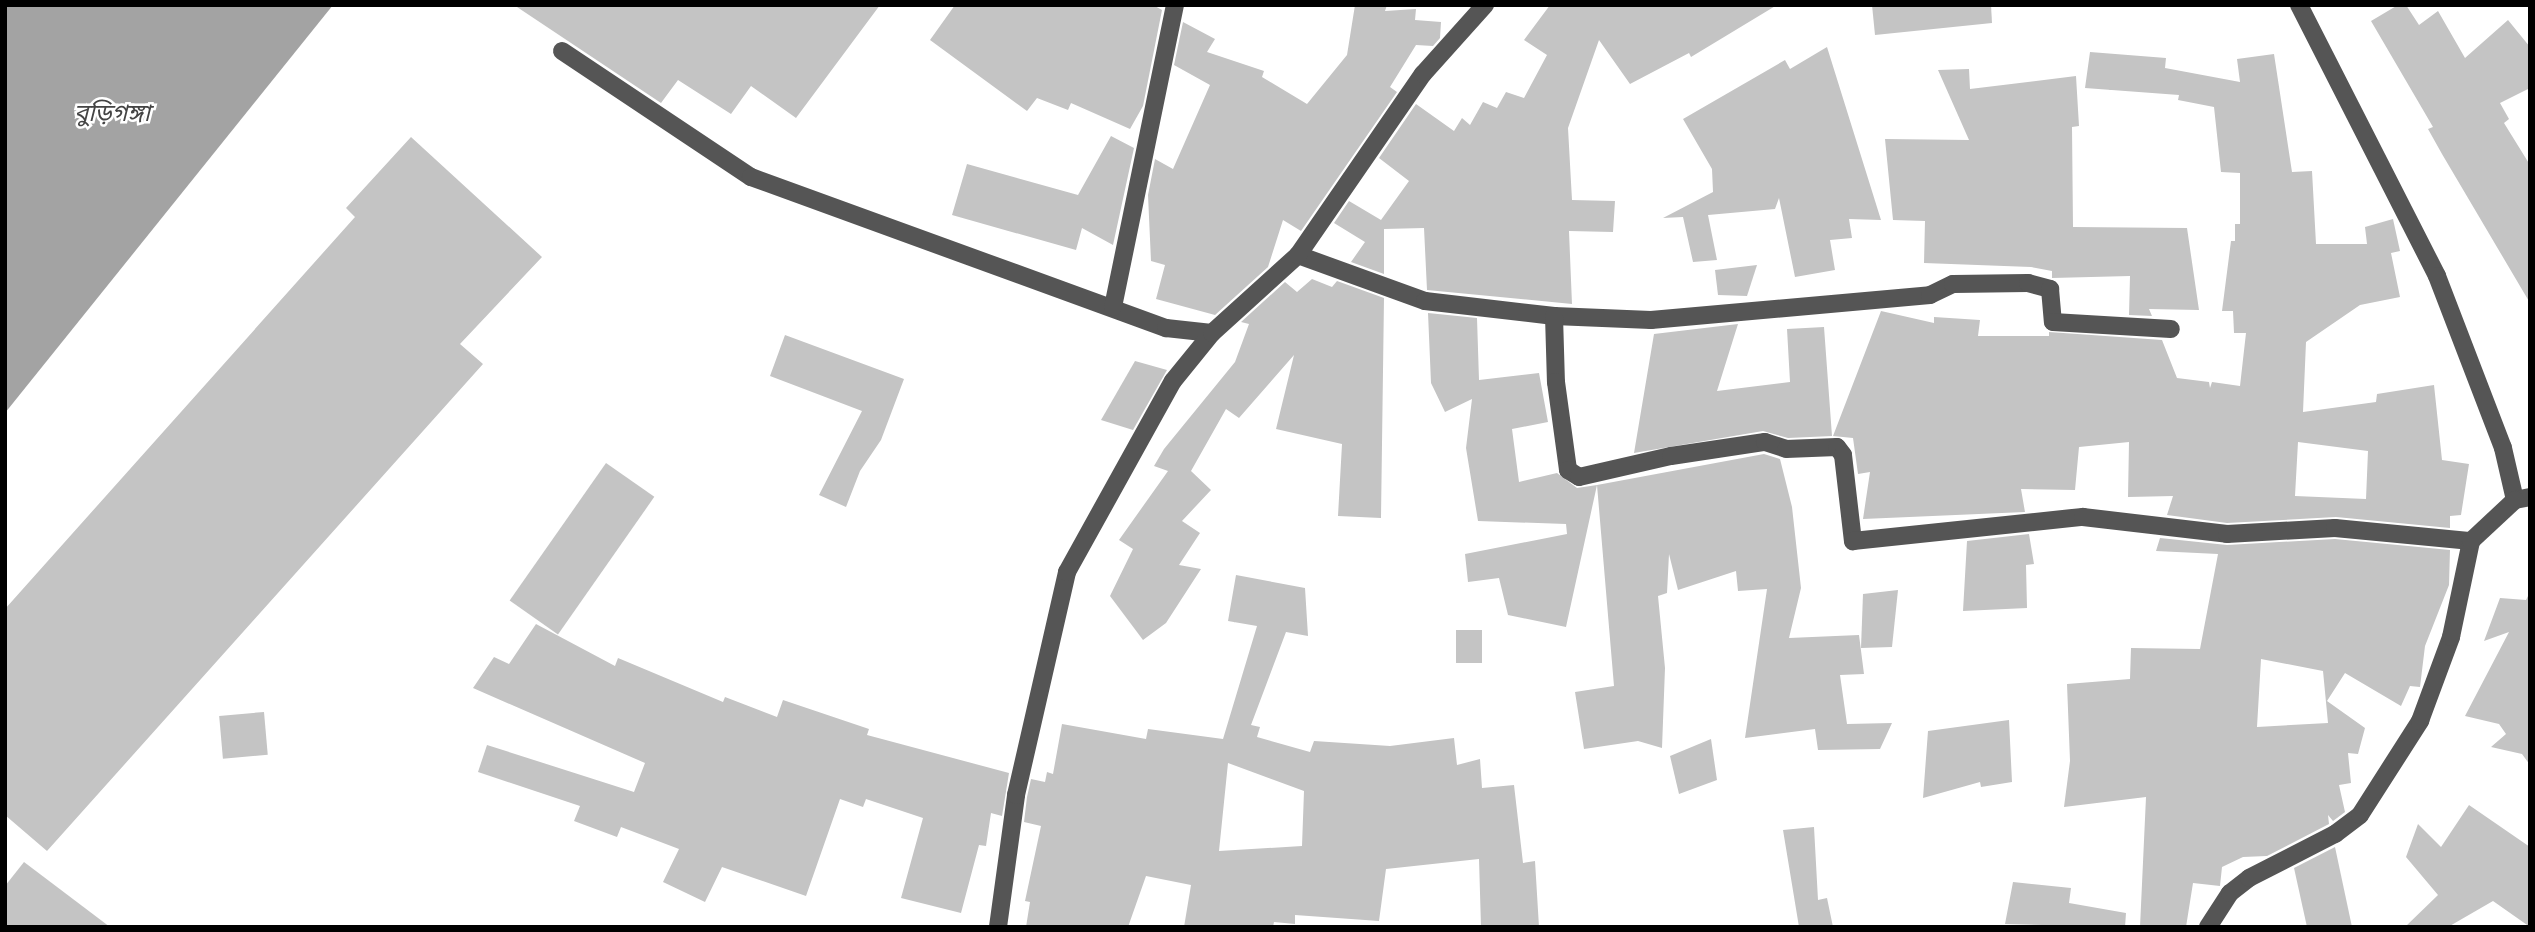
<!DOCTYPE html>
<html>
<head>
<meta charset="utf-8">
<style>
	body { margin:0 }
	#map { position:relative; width:2535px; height:932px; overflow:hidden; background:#fff; font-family:"Sofia Sans Condensed","Noto Sans Bengali",sans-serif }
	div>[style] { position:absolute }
	.water>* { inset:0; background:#a3a3a3 }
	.building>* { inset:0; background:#c4c4c4; transform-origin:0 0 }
	.minor>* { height:18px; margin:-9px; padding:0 9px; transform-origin:9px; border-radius:9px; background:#555 }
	span { translate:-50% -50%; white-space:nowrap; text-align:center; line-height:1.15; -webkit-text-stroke:5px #fff; paint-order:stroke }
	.water-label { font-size:24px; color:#444; font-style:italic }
	.frame { position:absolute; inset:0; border:7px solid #000; pointer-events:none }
</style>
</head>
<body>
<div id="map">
	<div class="water">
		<div style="clip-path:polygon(5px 5px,333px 5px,5px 413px)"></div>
	</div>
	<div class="building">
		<div style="clip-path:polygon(514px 5px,880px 5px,796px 118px,751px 86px,731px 114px,678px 80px,661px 103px)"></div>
		<div style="clip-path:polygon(955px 5px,1153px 5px,1162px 10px,1143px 106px,1130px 129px,1071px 103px,1068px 110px,1037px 98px,1027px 111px,930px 40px)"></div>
		<div style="clip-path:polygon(1355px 5px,1387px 5px,1385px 11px,1416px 9px,1415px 20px,1441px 22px,1440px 38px,1433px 46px,1416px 45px,1390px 87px,1397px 92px,1301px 231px,1283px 220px,1268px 267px,1215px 315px,1156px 299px,1165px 265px,1151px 261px,1148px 195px,1155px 159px,1173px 169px,1210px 85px,1174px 65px,1183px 22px,1215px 39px,1207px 52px,1264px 71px,1262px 77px,1307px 104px,1347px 55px)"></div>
		<div style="clip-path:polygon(1550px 5px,1777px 5px,1691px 57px,1689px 53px,1630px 84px,1599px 40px,1568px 128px,1572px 200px,1615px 201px,1613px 232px,1569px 231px,1572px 304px,1427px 290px,1424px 228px,1384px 229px,1384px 274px,1351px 262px,1365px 242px,1334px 223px,1349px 201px,1381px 220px,1409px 181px,1379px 158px,1416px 104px,1454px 131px,1462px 118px,1470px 125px,1483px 102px,1497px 108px,1506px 92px,1524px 98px,1547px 55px,1524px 40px)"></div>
		<div style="clip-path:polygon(1872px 5px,1991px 5px,1992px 23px,1875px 35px)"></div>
		<div style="clip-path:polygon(2398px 5px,2406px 5px,2419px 25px,2438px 11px,2465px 58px,2508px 20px,2530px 47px,2530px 88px,2500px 103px,2509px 119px,2504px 123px,2530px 165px,2530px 303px,2442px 154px,2428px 129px,2433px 127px,2371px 21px)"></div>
		<div style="clip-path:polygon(1827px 47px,1881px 220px,1849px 219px,1852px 238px,1830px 240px,1835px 270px,1795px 277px,1779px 198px,1775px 209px,1708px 215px,1717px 260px,1693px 262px,1683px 217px,1663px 218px,1713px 192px,1712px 169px,1683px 119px,1785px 60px,1790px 69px)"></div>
		<div style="clip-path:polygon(evenodd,2090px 52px,2166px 58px,2165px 68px,2240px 82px,2237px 59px,2274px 54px,2292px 172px,2312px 171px,2316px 244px,2367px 244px,2365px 227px,2393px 219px,2400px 251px,2391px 253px,2400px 297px,2360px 305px,2306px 342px,2303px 412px,2376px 402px,2377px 394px,2434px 385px,2442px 460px,2469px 464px,2461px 515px,2450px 516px,2450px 528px,2336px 517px,2227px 523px,2167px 515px,2173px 496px,2128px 497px,2129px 442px,2079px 447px,2075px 490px,2021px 489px,2025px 512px,1863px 519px,1870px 472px,1858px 474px,1853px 438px,1833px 436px,1881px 311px,1934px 323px,1934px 317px,1980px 320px,1978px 336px,2049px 336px,2049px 332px,2162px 340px,2177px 378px,2209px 382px,2210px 388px,2212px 382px,2240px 386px,2246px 333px,2234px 333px,2233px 311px,2222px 311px,2231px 241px,2235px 241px,2235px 224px,2240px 224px,2240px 173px,2221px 172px,2214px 107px,2178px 100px,2179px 95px,2085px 88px,2090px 52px,2298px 442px,2368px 451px,2366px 499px,2295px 496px,2298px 442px)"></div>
		<div style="clip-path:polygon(1969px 69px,1970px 89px,2076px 76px,2079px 126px,2072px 127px,2073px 227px,2187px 228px,2199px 310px,2149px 309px,2152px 316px,2129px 315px,2130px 276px,2052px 278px,2052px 271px,2031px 267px,1924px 263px,1925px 221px,1893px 220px,1885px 139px,1969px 140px,1938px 70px)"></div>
		<div style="clip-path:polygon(1111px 136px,1134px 148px,1113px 245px,1082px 228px,1076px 250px,952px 215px,967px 164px,1078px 195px)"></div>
		<div style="clip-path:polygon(411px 137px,542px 257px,460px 344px,483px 364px,47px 851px,5px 815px,5px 609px,355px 217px,346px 208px)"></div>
		<div style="clip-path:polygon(1757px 265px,1747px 296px,1718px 295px,1715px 270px)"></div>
		<div style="clip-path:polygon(1312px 279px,1332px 287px,1337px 281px,1384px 298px,1381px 518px,1338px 516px,1342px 444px,1276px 429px,1294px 355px,1239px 418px,1226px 409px,1191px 471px,1211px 490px,1182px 521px,1200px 533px,1179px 565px,1201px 569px,1166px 623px,1143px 640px,1110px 596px,1133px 549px,1119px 540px,1168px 471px,1154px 466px,1164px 449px,1235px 362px,1249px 324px,1241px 322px,1285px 282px,1297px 292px)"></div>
		<div style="clip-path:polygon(1428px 313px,1477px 318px,1479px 380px,1539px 373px,1548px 422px,1512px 429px,1519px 482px,1557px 473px,1577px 488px,1597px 485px,1566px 627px,1508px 615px,1499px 578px,1468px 582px,1465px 554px,1567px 534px,1566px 524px,1478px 521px,1466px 448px,1472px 399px,1445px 412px,1431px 383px)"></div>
		<div style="clip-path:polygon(1738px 324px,1717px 391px,1790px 382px,1787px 329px,1824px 327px,1832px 436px,1788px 438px,1763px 431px,1634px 453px,1654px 334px)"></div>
		<div style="clip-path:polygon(785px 335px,904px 379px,881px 440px,860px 471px,846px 507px,819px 495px,862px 411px,770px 376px)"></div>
		<div style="clip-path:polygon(1135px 361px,1167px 370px,1133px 430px,1101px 420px)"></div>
		<div style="clip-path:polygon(1764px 454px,1780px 459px,1792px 507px,1801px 588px,1789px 638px,1859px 635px,1864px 674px,1840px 675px,1847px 724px,1892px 723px,1880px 749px,1818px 750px,1815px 729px,1745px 738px,1767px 589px,1738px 591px,1736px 571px,1678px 590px,1669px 554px,1667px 593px,1658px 596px,1665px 668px,1662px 748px,1638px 741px,1584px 749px,1575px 692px,1614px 686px,1597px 485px)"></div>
		<div style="left:606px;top:463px;width:59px;height:168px;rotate:35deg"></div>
		<div style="clip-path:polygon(2029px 534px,2034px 564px,2026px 565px,2027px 608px,1963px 611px,1967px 541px)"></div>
		<div style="clip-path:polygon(evenodd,2160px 538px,2227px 545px,2335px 539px,2450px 550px,2449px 585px,2425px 646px,2420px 687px,2410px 686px,2401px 706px,2345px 673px,2327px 701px,2365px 728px,2358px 754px,2348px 753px,2351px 783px,2339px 785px,2345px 812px,2333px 821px,2328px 815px,2329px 824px,2267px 856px,2243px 857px,2222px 867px,2220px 886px,2193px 883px,2186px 927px,2140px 927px,2146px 797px,2064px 807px,2070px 761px,2067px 684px,2130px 679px,2131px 648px,2200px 649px,2218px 554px,2156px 551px,2160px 538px,2261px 659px,2323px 671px,2328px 723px,2257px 727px,2261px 659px)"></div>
		<div style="clip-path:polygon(evenodd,1236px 575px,1305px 588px,1308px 636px,1286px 632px,1251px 725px,1260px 727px,1257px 737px,1310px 752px,1314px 741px,1390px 746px,1454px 738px,1457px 765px,1480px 759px,1482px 788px,1514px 785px,1523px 863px,1535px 861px,1539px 927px,1481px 927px,1479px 859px,1386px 869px,1379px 921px,1295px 915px,1295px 924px,1274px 922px,1273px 927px,1184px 927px,1191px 885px,1146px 876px,1128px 927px,1026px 927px,1030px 902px,1025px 901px,1041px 826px,1024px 822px,1027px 797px,1031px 779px,1045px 782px,1047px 772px,1053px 774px,1062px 724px,1146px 739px,1148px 729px,1223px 739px,1257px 626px,1228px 621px,1236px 575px,1228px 763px,1304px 791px,1302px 846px,1219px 851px,1228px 763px)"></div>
		<div style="clip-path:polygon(1898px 590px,1892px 647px,1861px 648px,1863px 594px)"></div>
		<div style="clip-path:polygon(2530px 592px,2530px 765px,2522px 754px,2491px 747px,2506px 734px,2499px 724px,2465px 716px,2509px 632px,2484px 641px,2500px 598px,2526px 600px)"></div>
		<div style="clip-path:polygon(536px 624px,615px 666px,618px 658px,723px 702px,725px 697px,777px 717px,783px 700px,869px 729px,867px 735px,1009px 773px,1002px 816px,991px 813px,986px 846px,979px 845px,961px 913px,901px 898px,923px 818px,866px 799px,863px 807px,840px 799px,806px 896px,722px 867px,705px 902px,663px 882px,679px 849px,621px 827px,617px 837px,574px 821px,580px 806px,478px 772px,487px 745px,634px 792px,645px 763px,473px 688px,494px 657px,509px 664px)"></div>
		<div style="left:1456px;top:630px;width:26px;height:33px"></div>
		<div style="left:264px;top:712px;width:43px;height:45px;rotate:85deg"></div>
		<div style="clip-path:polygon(2009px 720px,2012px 782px,1981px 787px,1980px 782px,1923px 798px,1928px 731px)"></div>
		<div style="clip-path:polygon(1711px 739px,1717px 780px,1679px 794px,1670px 756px)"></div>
		<div style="clip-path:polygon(2469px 805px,2530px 847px,2530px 927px,2493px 901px,2448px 927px,2405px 927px,2438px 895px,2406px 857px,2418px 824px,2441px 847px)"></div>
		<div style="clip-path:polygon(1814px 827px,1818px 900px,1827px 898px,1833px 927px,1799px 927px,1783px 830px)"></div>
		<div style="clip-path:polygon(2335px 847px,2352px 927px,2307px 927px,2294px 868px)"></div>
		<div style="clip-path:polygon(24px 862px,110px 927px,5px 927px,5px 886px)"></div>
		<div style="clip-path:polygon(2013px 882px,2071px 888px,2069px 903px,2126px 913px,2125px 927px,2005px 924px)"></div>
	</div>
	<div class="minor">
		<div style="left:2299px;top:5px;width:304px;rotate:63deg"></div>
		<div style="left:2437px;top:276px;width:184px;rotate:69deg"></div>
		<div style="left:2503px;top:448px;width:53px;rotate:77deg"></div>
		<div style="left:2515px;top:500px;width:15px;rotate:-11deg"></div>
		<div style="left:562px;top:51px;width:227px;rotate:33.7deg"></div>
		<div style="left:751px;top:177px;width:442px;rotate:20deg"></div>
		<div style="left:1166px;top:328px;width:46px;rotate:6.2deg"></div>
		<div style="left:1298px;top:255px;width:135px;rotate:19.9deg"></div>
		<div style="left:1425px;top:301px;width:130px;rotate:6.6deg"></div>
		<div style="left:1554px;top:316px;width:97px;rotate:2.4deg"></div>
		<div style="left:1651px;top:320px;width:280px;rotate:-5.1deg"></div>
		<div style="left:1930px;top:295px;width:25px;rotate:-26deg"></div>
		<div style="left:1953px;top:284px;width:75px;rotate:-0.8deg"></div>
		<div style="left:2028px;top:283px;width:23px;rotate:15deg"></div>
		<div style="left:2050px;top:289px;width:33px;rotate:85deg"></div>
		<div style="left:2053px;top:322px;width:118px;rotate:3.4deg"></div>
		<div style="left:1113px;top:307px;width:308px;rotate:-78.4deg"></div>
		<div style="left:1554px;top:316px;width:66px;rotate:88.3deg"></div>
		<div style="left:1556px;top:382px;width:89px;rotate:82.2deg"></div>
		<div style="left:1568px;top:470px;width:13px;rotate:32deg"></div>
		<div style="left:1579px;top:477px;width:94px;rotate:-12.9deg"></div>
		<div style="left:1671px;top:456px;width:95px;rotate:-8.5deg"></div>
		<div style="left:1765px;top:442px;width:22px;rotate:18deg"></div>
		<div style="left:1786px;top:449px;width:51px;rotate:-2.2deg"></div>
		<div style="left:1837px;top:447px;width:10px;rotate:53deg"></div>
		<div style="left:1843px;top:455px;width:87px;rotate:83.4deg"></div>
		<div style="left:1853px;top:541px;width:231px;rotate:-6deg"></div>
		<div style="left:2083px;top:517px;width:145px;rotate:6.7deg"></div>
		<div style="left:2227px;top:534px;width:108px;rotate:-3.2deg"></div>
		<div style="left:2335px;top:528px;width:137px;rotate:5.5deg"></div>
		<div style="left:998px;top:927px;width:133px;rotate:-82.2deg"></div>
		<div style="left:1016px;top:795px;width:229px;rotate:-77.1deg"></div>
		<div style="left:1067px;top:572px;width:218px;rotate:-61deg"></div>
		<div style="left:1173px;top:381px;width:62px;rotate:-50.9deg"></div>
		<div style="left:1212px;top:333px;width:116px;rotate:-42.2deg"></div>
		<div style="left:1298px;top:255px;width:220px;rotate:-55.4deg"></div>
		<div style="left:1423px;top:74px;width:93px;rotate:-48.1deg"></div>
		<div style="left:2208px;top:927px;width:40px;rotate:-57.1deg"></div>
		<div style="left:2230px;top:893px;width:24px;rotate:-38deg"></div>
		<div style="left:2249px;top:878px;width:97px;rotate:-27.1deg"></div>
		<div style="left:2335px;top:834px;width:31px;rotate:-37deg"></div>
		<div style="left:2360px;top:815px;width:112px;rotate:-57.4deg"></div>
		<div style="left:2420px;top:721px;width:90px;rotate:-69.7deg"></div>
		<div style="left:2451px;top:637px;width:98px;rotate:-78.2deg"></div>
		<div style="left:2471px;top:541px;width:60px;rotate:-43deg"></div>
	</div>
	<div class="water-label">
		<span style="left:112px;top:114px">বুড়িগঙ্গা</span>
	</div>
	<div class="frame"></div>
</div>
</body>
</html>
